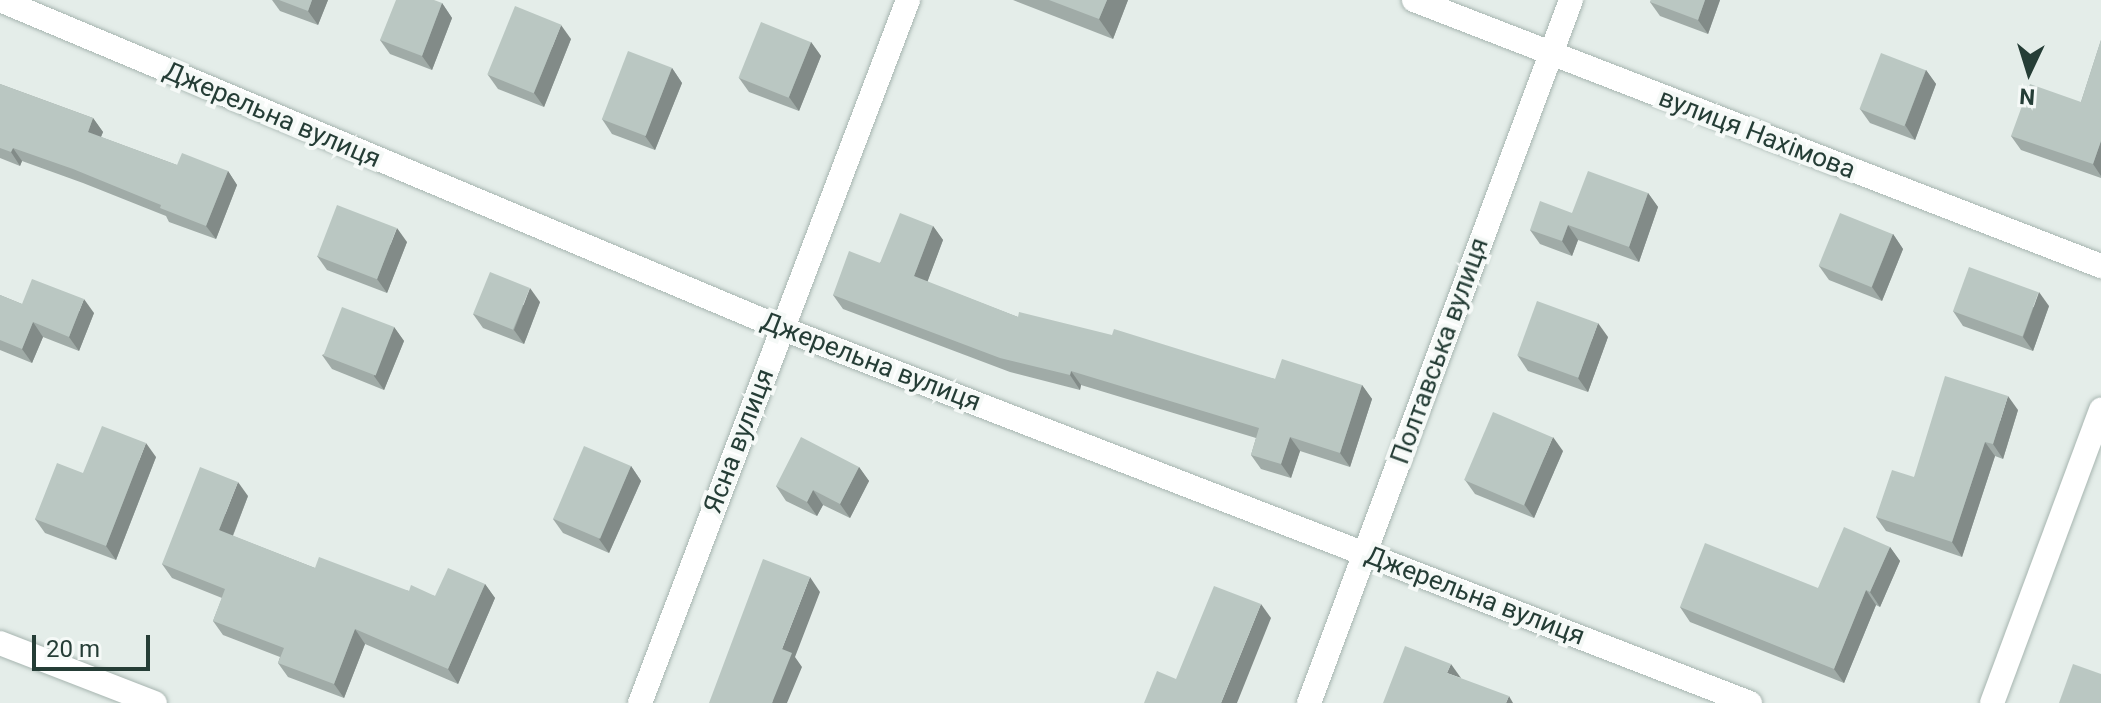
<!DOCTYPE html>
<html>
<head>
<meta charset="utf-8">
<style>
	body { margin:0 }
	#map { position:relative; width:2101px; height:703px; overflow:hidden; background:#e4ede9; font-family:Roboto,sans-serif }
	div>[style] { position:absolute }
	.roads { filter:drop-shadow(0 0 2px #a7b5b0) drop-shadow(0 0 2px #a7b5b0) }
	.street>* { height:24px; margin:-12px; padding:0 12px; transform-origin:12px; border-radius:12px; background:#fff }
	.wall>* { inset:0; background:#a0aba7 }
	.shaded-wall>* { inset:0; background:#828b88 }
	.building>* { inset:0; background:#bac7c2; transform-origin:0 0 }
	span { translate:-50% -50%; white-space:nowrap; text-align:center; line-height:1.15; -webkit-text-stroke:8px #f5f9f7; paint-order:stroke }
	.street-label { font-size:26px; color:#253d36 }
	.north { position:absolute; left:1989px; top:32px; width:80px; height:80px; -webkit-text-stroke:6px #f5f9f7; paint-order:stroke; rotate:184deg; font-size:22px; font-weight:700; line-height:32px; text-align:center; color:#253d36 }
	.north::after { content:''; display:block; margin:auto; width:28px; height:36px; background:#253d36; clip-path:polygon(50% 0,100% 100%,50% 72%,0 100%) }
	.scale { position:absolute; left:32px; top:635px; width:118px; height:36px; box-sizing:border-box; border:4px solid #253d36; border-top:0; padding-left:10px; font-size:24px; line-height:28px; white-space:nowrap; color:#253d36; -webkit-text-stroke:6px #f5f9f7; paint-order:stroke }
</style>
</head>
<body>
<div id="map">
	<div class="roads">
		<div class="street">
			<div style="left:0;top:0;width:847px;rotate:22.78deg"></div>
			<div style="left:781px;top:328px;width:1039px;rotate:21.16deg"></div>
			<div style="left:1414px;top:0;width:737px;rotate:21.17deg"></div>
			<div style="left:0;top:643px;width:166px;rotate:21.2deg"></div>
			<div style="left:640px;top:703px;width:752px;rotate:-69.13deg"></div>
			<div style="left:1309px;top:703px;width:750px;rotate:-69.56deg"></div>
			<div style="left:1992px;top:703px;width:313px;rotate:-69.6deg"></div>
		</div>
	</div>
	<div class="wall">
		<div style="clip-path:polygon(272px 0,328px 0,318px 25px,280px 11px)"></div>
		<div style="clip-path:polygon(1013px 0,1128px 0,1113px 39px)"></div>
		<div style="clip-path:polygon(1651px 0,1720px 0,1708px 34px,1660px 16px,1650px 2px)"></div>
		<div style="clip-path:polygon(442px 3px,452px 18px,432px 70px,390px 54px,380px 40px)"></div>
		<div style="clip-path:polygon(571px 39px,544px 107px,498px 89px,488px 75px)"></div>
		<div style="clip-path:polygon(2101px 40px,2101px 178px,2021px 150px,2011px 136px,2081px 102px)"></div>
		<div style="clip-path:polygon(811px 42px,821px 56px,799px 111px,749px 92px,739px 78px)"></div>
		<div style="clip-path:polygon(672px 68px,682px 83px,655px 150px,612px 134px,602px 119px)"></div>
		<div style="clip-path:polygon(1926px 70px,1936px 84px,1915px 140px,1870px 123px,1860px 109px)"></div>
		<div style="clip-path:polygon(0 84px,93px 118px,103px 132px,101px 137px,177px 165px,228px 171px,237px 185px,216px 239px,169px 222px,166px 216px,83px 183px,22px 161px,20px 166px,0 158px)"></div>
		<div style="clip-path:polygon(1648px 193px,1658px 207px,1639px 262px,1578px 240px,1572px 256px,1540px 244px,1530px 230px,1572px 213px)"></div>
		<div style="clip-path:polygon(933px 226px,943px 240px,927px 282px,1018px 317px,1275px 379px,1362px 385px,1372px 399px,1350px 467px,1300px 451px,1291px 478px,1261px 469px,1251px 455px,1256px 438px,1081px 385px,1080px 390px,1010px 372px,843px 309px,833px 295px)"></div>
		<div style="clip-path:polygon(1893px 234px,1903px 249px,1882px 301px,1829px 280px,1819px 266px)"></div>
		<div style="clip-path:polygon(407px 242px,387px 293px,327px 270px,317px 256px)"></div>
		<div style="clip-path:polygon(0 295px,22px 304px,94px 313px,79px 351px,43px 337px,32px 363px,0 350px)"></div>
		<div style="clip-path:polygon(540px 302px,524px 344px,483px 328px,473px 314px)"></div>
		<div style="clip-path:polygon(2049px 306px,2033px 351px,1963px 326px,1953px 311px)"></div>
		<div style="clip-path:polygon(394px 327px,404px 341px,384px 390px,332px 369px,322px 355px)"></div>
		<div style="clip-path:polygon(1608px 337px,1588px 392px,1528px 371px,1518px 356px)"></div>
		<div style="clip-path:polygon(2018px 410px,2003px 459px,1995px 456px,1962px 557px,1886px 531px,1876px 517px,1914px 477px)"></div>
		<div style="clip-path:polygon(1563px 451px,1534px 518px,1475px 494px,1465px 480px)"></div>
		<div style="clip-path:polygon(156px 457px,116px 560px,45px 533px,35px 519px,83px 473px)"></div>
		<div style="clip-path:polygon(631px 466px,641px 481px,609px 553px,563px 533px,553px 519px)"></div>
		<div style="clip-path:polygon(859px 467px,869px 481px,850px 518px,823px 505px,817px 516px,786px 501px,776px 486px)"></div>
		<div style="clip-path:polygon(248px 496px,233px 536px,315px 568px,409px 591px,435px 596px,485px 584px,495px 598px,458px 684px,365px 644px,344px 698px,288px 677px,278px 663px,280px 657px,223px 635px,213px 621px,222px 598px,172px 578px,162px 564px)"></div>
		<div style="clip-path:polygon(1890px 547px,1900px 561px,1880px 607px,1876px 605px,1844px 683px,1690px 622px,1680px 607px,1818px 588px)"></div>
	</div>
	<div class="shaded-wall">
		<div style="clip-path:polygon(312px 0,328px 0,318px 25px,308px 11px)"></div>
		<div style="clip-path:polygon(1107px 0,1128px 0,1113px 39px,1099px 19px)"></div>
		<div style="clip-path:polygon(1705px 0,1720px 0,1708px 34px,1698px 20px)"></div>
		<div style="clip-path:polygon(442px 3px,452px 18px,432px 70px,422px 56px)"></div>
		<div style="clip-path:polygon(561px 25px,571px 39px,544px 107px,534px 93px)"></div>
		<div style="clip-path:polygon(811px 42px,821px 56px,799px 111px,789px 97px)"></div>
		<div style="clip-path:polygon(672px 68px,682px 83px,655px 150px,645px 136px)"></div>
		<div style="clip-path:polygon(1926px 70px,1936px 84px,1915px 140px,1905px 125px)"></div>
		<div style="clip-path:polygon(93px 118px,103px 132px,97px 146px,88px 132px)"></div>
		<div style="clip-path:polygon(2101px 141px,2101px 176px,2093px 164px)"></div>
		<div style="clip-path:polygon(13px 148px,22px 161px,20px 166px,11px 152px)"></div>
		<div style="clip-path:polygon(228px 171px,237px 185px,216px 239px,206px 226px)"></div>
		<div style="clip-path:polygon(1648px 193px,1658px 207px,1639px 262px,1629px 247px)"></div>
		<div style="clip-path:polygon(1568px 225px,1578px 240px,1572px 256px,1562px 241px)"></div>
		<div style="clip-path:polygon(933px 226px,943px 240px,924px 291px,914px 276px)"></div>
		<div style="clip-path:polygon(397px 228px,407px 242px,387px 293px,377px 279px)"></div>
		<div style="clip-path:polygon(1893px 234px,1903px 249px,1882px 301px,1872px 287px)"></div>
		<div style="clip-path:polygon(530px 288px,540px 302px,524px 344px,514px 330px)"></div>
		<div style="clip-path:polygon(2039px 292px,2049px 306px,2033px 351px,2023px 337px)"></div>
		<div style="clip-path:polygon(84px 299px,94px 313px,79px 351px,69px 337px)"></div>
		<div style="clip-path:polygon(33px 322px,43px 337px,32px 363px,22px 349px)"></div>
		<div style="clip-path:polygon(1598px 323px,1608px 337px,1588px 392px,1578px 378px)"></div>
		<div style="clip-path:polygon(394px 327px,404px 341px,384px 390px,374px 376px)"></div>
		<div style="clip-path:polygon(1071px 371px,1081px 385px,1080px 390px,1070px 375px)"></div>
		<div style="clip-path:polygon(1362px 385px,1372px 399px,1350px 467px,1340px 453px)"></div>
		<div style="clip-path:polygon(2008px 396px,2018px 410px,2003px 459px,1993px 444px)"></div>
		<div style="clip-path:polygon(1290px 437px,1300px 451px,1291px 478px,1281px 464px)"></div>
		<div style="clip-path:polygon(1553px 437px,1563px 451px,1534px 518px,1524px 504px)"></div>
		<div style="clip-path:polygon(1985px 442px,1995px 456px,1962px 557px,1952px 542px)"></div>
		<div style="clip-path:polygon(146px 443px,156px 457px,116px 560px,106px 546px)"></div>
		<div style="clip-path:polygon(631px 466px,641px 481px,609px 553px,599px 539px)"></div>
		<div style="clip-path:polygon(859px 467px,869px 481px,850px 518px,840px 504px)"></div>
		<div style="clip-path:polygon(238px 482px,248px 496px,229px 545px,219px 530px)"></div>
		<div style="clip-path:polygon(813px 490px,823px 505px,817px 516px,807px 502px)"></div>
		<div style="clip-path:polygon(1890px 547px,1900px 561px,1880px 607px,1870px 592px)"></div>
		<div style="clip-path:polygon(810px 577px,820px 592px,795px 657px,802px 667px,787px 703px,772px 703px,782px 649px)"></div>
		<div style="clip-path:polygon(485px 584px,495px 598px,458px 684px,448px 669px)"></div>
		<div style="clip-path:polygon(1866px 590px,1876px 605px,1844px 683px,1834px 669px)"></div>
		<div style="clip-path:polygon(1261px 604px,1271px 618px,1237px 703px,1221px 703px)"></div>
		<div style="clip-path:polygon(355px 629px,365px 644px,344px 698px,334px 684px)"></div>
		<div style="clip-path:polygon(1451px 664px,1461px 678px,1447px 673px)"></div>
		<div style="clip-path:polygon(1509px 696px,1513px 703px,1506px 703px)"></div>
	</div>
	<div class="building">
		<div style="clip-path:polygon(279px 0,312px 0,308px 11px)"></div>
		<div style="clip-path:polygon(396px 0,434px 0,442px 3px,422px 56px,380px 40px)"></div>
		<div style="clip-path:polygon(1049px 0,1107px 0,1099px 19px)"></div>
		<div style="clip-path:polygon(1651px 0,1705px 0,1698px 20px,1650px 2px)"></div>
		<div style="left:515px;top:6px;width:50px;height:74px;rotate:22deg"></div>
		<div style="left:761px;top:22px;width:54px;height:60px;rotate:22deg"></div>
		<div style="clip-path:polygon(2101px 40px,2101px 141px,2093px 164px,2011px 136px,2030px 84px,2081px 102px)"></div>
		<div style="left:628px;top:51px;width:47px;height:73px;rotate:21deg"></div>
		<div style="left:1881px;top:53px;width:48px;height:60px;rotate:21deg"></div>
		<div style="clip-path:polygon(0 84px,93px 118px,88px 132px,177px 165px,182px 153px,228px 171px,206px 226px,160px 208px,161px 205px,73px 169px,13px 148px,11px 152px,0 148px)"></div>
		<div style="clip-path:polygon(1588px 171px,1648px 193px,1629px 247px,1568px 225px,1562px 241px,1530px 230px,1540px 201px,1572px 213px)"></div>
		<div style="left:337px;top:205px;width:64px;height:55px;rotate:21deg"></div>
		<div style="clip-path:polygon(900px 213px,933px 226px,914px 276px,1018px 317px,1019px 312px,1112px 335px,1114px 329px,1275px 379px,1282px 359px,1362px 385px,1340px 453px,1290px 437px,1281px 464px,1251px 455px,1259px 428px,1071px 371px,1070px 375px,1000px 358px,833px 295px,849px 251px,880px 263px)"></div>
		<div style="left:1840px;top:213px;width:57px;height:57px;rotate:22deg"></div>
		<div style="left:1969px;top:267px;width:74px;height:47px;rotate:20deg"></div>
		<div style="left:490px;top:272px;width:43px;height:45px;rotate:22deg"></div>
		<div style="clip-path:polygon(32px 279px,84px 299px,69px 337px,33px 322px,22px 349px,0 340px,0 295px,22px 304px)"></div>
		<div style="left:1537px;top:301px;width:65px;height:58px;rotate:20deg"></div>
		<div style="left:342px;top:307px;width:56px;height:52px;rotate:21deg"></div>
		<div style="clip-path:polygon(1945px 376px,2008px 396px,1993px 444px,1985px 442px,1952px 542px,1876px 517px,1892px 470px,1914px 477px)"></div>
		<div style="left:1493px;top:412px;width:65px;height:74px;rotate:23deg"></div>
		<div style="clip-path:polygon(102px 426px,146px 443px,106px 546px,35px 519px,57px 463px,83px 473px)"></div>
		<div style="clip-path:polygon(801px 437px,859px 467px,840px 504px,813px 490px,807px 502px,776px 486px)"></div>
		<div style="left:584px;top:446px;width:51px;height:79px;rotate:23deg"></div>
		<div style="clip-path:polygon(200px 467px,238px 482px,219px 530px,315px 568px,319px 557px,409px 591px,411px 585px,435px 596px,448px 568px,485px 584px,448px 669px,355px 629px,334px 684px,278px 663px,284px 648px,213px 621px,225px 589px,162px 564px)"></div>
		<div style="clip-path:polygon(1844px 527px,1890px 547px,1870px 592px,1866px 590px,1834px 669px,1680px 607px,1705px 543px,1818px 588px)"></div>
		<div style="clip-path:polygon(763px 559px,810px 577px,782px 649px,792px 653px,772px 703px,709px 703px)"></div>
		<div style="clip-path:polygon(1214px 586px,1261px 604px,1221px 703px,1144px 703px,1157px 671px,1176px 679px)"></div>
		<div style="clip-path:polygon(1405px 646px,1451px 664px,1447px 673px,1509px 696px,1506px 703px,1383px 703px)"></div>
		<div style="clip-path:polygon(2073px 664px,2101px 674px,2101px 703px,2059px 703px)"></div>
	</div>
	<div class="street-label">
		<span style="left:272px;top:115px;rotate:23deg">Джерельна вулиця</span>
		<span style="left:1757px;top:134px;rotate:21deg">вулиця Нахімова</span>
		<span style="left:1440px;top:351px;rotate:-70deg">Полтавська вулиця</span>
		<span style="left:871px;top:362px;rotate:21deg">Джерельна вулиця</span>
		<span style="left:739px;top:441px;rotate:-69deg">Ясна вулиця</span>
		<span style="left:1475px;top:596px;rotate:21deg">Джерельна вулиця</span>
	</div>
	<div class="north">N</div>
	<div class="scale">20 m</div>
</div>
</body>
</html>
